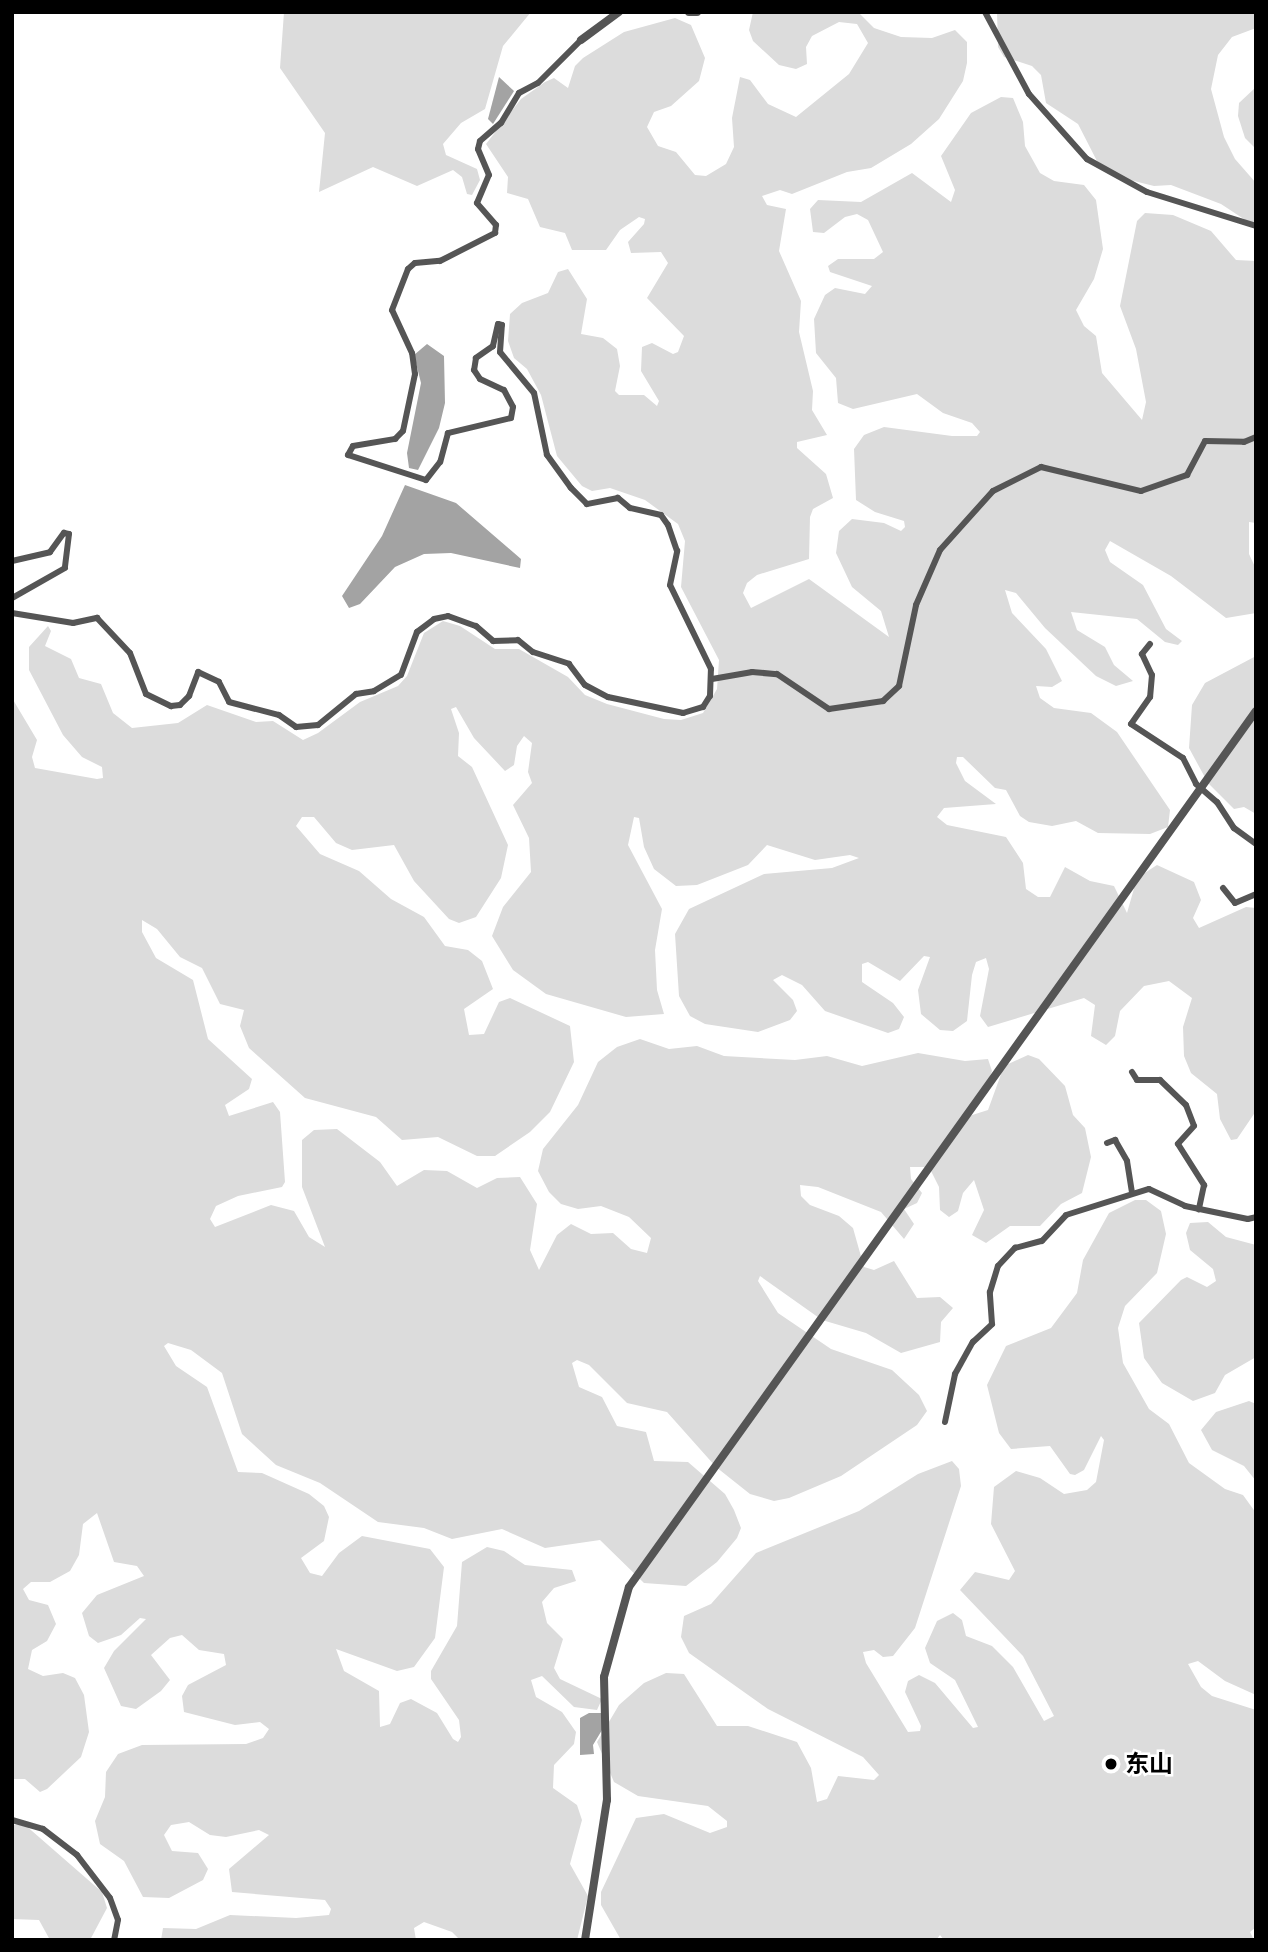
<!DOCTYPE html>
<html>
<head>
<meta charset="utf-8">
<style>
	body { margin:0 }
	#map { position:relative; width:1268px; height:1952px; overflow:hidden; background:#fff; font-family:"PT Sans","Noto Sans SC",sans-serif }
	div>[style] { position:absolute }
	.green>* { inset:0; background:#dcdcdc }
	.water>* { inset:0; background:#a3a3a3 }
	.minor>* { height:6px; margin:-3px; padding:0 3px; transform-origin:3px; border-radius:3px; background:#555 }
	.tertiary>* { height:8px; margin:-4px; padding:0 4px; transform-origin:4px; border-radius:4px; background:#555 }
	.dots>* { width:19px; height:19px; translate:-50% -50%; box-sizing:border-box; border:4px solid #fff; border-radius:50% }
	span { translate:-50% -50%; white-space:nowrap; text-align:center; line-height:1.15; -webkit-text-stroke:5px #fff; paint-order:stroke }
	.poi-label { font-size:24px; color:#000; font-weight:700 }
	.left { translate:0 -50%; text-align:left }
	.frame { position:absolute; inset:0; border:14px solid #000; pointer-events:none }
</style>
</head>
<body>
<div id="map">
	<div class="green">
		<div style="clip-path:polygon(284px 12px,531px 12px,503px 46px,485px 109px,461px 123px,443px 144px,446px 155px,477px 169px,480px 180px,472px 195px,467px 194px,462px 177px,453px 170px,417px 186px,373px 167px,319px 192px,325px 133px,280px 68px)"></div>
		<div style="clip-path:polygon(753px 12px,858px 12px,874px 28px,901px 37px,932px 38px,955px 30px,967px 42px,967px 63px,963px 81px,939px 119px,911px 144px,871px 168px,847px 172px,792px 194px,780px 190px,762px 196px,767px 205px,786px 209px,779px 251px,801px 301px,799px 332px,813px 391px,812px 410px,827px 435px,797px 442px,797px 448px,826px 474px,833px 498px,813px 509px,810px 517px,809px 559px,757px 575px,747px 583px,743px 593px,751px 608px,809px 579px,889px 637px,881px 611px,852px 587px,836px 553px,839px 531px,852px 519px,884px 523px,901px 531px,905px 527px,904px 521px,875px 512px,856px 500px,854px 449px,864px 435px,884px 427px,952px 436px,977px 436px,980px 432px,972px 423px,943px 413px,917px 394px,853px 409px,838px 403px,836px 378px,816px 353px,814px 319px,825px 295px,835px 288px,865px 294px,872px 286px,830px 272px,828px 266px,838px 259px,874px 259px,883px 252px,868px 220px,857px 214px,845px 217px,824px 233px,813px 232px,810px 209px,818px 200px,861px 202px,912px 173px,951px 202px,955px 190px,941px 156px,971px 113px,1001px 97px,1013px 98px,1023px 122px,1025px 146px,1040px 173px,1054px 181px,1084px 185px,1096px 200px,1103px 249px,1094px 279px,1076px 310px,1084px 326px,1096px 336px,1102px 373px,1142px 420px,1146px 402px,1136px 349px,1120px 306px,1137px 221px,1145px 213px,1173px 215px,1211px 231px,1236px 260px,1256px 261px,1256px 523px,1249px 522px,1249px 554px,1256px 569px,1256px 613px,1226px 618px,1171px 576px,1110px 541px,1105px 550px,1110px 562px,1143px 585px,1166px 629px,1182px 641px,1178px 645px,1165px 642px,1137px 619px,1071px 612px,1077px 630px,1105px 647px,1114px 665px,1133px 681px,1116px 686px,1096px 676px,1045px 628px,1016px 593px,1005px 590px,1012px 613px,1046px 649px,1062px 681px,1052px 687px,1036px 686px,1040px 698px,1054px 708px,1091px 713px,1117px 732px,1170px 810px,1168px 827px,1150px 834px,1098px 833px,1076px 821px,1052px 826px,1029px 822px,1020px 816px,1006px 790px,995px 788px,963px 757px,957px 757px,956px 763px,965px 781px,996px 804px,944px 808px,937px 817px,947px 825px,1006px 837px,1023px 863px,1026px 889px,1038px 897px,1050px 897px,1065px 867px,1090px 881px,1114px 886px,1127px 913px,1137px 878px,1157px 865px,1194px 882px,1201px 900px,1193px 918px,1199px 928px,1246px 907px,1256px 908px,1256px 1111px,1237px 1139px,1231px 1140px,1220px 1119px,1217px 1094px,1191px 1073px,1184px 1056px,1183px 1027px,1192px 998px,1169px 981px,1144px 986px,1120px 1011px,1115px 1036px,1106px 1045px,1091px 1036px,1095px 1005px,1084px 998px,988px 1027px,980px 1016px,989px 969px,986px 958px,976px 962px,972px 975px,967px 1021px,953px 1031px,940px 1030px,921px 1014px,918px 990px,930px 957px,924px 956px,900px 981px,868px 962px,862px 964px,862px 982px,893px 1003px,904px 1017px,899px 1029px,888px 1033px,825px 1011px,802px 985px,782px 975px,773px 980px,793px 1000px,797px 1011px,790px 1020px,758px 1032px,705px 1024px,690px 1016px,679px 996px,675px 934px,689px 909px,764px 874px,832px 868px,859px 858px,850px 855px,815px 860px,767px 845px,748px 865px,697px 885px,676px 886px,654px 869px,644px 847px,639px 818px,634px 817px,628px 845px,662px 909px,655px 950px,657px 990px,664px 1014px,626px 1017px,546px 994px,513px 970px,492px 936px,503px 907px,531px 872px,529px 838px,513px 805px,532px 783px,528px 772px,532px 743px,524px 736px,517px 746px,514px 765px,505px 771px,474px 738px,456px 707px,451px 709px,459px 733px,458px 756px,472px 767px,508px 845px,501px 878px,476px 917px,459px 923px,449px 919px,414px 881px,394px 845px,352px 850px,336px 843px,314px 817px,302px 817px,296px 826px,320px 854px,359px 871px,391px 899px,424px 917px,445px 946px,468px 950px,482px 961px,493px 989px,464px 1009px,469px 1035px,484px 1034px,499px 1002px,510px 998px,570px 1026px,574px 1062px,550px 1112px,530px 1132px,495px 1156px,477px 1156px,438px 1137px,402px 1140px,376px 1117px,305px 1098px,249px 1048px,240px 1026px,244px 1010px,220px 1004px,202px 968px,180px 957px,157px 929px,142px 920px,142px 932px,156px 958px,193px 980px,208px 1039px,252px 1079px,249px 1089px,225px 1105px,229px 1116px,273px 1102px,280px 1112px,285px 1182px,282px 1187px,238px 1196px,216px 1206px,210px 1219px,215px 1227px,271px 1205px,294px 1211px,309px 1237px,325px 1247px,302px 1187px,302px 1140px,314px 1130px,337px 1129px,380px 1162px,397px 1186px,424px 1170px,447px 1171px,477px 1188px,497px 1178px,520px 1177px,537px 1204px,530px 1250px,539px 1270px,557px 1235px,571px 1224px,591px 1234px,613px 1233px,631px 1249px,647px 1253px,651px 1238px,629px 1217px,601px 1206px,578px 1209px,561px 1204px,549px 1192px,538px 1171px,543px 1149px,578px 1105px,598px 1062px,617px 1047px,640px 1039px,669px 1049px,697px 1046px,724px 1056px,795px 1060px,827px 1056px,862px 1066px,918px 1053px,965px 1061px,988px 1059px,992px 1071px,988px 1082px,966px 1117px,988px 1110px,1004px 1066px,1028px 1055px,1039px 1059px,1065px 1086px,1073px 1115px,1085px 1128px,1091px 1157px,1082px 1193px,1061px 1204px,1040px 1226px,1010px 1226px,986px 1243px,972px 1235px,984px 1210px,974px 1180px,963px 1193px,958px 1211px,949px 1217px,940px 1210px,939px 1187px,931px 1171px,927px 1167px,910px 1167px,911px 1179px,922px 1193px,917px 1203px,904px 1209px,914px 1224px,904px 1239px,881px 1212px,818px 1187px,800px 1185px,801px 1196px,810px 1205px,839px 1216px,853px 1228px,864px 1267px,874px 1270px,894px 1261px,917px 1298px,940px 1297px,953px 1308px,941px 1322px,940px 1342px,901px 1353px,866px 1333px,822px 1320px,760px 1276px,758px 1281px,778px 1313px,831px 1349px,892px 1370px,919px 1395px,927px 1411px,917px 1425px,841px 1476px,789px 1498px,774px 1501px,750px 1494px,716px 1467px,667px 1412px,627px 1403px,589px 1365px,577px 1360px,572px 1363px,579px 1387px,602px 1397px,617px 1426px,646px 1432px,654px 1461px,688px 1462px,725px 1494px,734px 1510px,741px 1528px,737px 1538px,717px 1562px,686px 1586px,644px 1583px,600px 1540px,545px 1548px,502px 1529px,452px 1539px,424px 1528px,378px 1522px,320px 1483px,276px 1465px,242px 1434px,222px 1373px,191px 1350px,168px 1343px,164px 1346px,176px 1366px,207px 1387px,238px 1472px,262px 1473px,309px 1494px,324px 1506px,329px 1517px,324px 1541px,301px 1558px,310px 1573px,322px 1576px,339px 1553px,362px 1536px,430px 1549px,444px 1567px,435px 1638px,414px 1667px,397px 1671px,336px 1649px,344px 1671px,379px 1691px,380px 1727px,390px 1724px,400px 1703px,411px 1699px,437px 1713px,453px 1739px,458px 1742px,461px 1737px,459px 1720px,431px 1679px,431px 1671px,457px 1626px,462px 1562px,487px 1547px,504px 1551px,525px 1565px,572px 1570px,576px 1581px,554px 1588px,542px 1602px,547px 1623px,563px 1639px,554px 1668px,560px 1679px,602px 1699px,597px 1710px,574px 1707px,542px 1676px,531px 1680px,536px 1697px,562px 1712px,576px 1732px,574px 1744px,554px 1765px,553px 1788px,577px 1805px,582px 1820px,570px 1864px,588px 1896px,577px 1940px,460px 1940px,452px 1932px,424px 1922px,414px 1928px,416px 1940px,161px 1940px,163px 1928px,196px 1929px,230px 1915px,296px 1918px,329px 1915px,331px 1909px,325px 1900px,232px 1892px,229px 1869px,269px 1835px,259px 1830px,226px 1837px,210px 1835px,189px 1822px,171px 1825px,164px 1835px,172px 1851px,198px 1853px,208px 1869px,203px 1880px,169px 1898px,143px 1897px,124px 1861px,100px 1844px,95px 1821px,105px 1797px,106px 1772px,118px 1754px,142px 1745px,246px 1744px,263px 1738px,269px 1729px,260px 1722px,235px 1725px,184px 1712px,182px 1696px,188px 1685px,226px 1665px,224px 1654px,199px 1650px,182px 1635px,170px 1638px,151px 1655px,170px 1680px,161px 1691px,136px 1709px,121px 1706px,104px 1668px,114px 1651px,146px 1619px,140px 1618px,121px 1635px,98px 1643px,89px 1636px,82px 1613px,97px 1595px,144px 1576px,137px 1566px,114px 1562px,97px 1513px,83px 1524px,79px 1555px,70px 1571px,50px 1582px,31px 1582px,23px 1589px,29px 1600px,48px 1605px,56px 1624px,47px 1641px,32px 1650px,28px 1669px,43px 1676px,63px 1673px,75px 1678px,84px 1695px,89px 1732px,81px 1757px,47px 1789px,40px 1792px,25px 1779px,12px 1779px,12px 698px,37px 740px,32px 757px,35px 768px,97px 779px,103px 778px,102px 767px,82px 757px,63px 735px,29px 670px,29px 647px,48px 626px,51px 631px,45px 646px,71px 659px,79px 678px,101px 684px,113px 713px,132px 728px,178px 723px,207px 705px,256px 722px,273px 721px,303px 740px,318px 733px,360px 702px,398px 686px,407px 676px,424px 633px,443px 621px,460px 626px,495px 649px,519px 649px,568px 677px,585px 695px,607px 704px,664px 719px,681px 720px,703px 713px,717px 689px,719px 660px,681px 587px,685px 541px,678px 524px,645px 500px,610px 488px,592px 491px,582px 486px,557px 456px,541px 395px,527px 369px,514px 358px,508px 341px,510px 314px,522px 303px,548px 293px,558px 272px,568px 269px,587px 299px,581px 334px,603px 338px,617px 349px,620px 366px,615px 391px,619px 395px,644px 395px,657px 406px,659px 401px,641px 371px,642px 347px,652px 343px,673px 354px,678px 352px,684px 336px,647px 298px,668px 263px,661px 252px,631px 253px,628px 242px,644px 224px,645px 219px,639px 217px,620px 230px,606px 250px,572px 250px,565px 233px,540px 227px,528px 199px,507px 193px,508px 177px,486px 144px,521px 99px,545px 82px,554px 78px,568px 88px,575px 66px,583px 58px,624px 32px,675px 18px,691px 25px,705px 58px,699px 81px,671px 106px,654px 112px,647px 127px,658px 146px,676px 152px,695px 175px,706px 176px,726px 164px,734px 147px,732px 118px,740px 77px,750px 80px,768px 104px,796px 117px,849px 74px,868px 43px,857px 24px,839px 22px,812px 36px,806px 47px,807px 64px,796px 69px,779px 65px,753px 41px,749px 30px)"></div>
		<div style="clip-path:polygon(997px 12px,1256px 12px,1256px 28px,1232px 37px,1218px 55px,1211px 89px,1224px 137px,1235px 159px,1256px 183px,1256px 227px,1221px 204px,1171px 185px,1154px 186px,1118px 177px,1097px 161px,1078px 124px,1046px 103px,1041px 75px,1032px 66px,1004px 57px,998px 47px)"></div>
		<div style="clip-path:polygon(1256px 87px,1256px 149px,1245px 138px,1238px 116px,1239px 103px)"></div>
		<div style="clip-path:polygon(1256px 656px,1256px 814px,1244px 807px,1234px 809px,1208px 783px,1189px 748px,1192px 705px,1205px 683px)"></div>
		<div style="clip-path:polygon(1135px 1200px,1146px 1200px,1161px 1211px,1166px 1234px,1157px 1273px,1125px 1306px,1118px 1328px,1123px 1363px,1149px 1409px,1169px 1424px,1189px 1463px,1225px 1489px,1243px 1495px,1256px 1513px,1256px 1695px,1225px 1681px,1198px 1661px,1188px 1664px,1201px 1687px,1212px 1696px,1256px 1710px,1256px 1927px,1250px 1932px,1254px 1940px,944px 1940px,940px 1935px,936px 1940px,621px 1940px,601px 1905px,601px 1892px,636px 1818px,664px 1814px,710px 1833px,727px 1827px,727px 1821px,708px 1806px,638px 1796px,614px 1782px,597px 1742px,619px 1705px,644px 1683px,666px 1673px,684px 1674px,717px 1726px,748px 1726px,797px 1742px,811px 1768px,817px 1802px,827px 1799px,838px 1776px,874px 1780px,879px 1775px,863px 1757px,768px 1709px,689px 1653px,681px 1637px,684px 1616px,711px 1604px,756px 1553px,859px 1511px,918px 1474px,952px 1461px,959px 1469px,961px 1486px,915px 1628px,893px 1656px,883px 1657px,874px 1650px,863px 1652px,866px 1663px,908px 1732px,920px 1731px,921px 1726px,905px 1692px,908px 1681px,919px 1675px,935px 1683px,973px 1728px,978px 1727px,955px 1680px,930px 1663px,925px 1648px,937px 1621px,953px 1613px,962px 1620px,966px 1636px,992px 1646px,1013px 1667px,1044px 1721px,1054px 1716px,1023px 1656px,960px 1590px,975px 1572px,1009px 1580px,1015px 1571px,991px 1524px,994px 1487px,1016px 1471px,1040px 1478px,1064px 1494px,1087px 1490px,1096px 1482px,1104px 1440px,1101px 1436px,1084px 1470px,1075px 1475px,1070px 1474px,1050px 1446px,1011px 1449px,999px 1433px,987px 1385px,1006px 1346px,1051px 1328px,1077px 1293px,1083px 1260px,1109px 1213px)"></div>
		<div style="clip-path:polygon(1208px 1222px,1226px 1237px,1256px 1245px,1256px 1357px,1225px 1375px,1215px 1393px,1193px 1401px,1162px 1383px,1144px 1358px,1139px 1323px,1181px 1280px,1187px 1277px,1207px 1287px,1216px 1281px,1213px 1269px,1190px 1250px,1186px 1233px,1190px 1223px)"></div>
		<div style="clip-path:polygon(1249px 1401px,1256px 1404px,1256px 1481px,1244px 1466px,1212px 1450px,1201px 1430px,1216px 1412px)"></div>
		<div style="clip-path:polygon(24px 1824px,102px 1892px,107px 1908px,90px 1940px,50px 1940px,39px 1920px,12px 1919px,12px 1825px)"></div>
	</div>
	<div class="water">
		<div style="clip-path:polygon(499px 77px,514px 91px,493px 124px,488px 119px)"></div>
		<div style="clip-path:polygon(427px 344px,444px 356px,445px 403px,439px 428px,418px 470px,409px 468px,407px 453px,421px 383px,414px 355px)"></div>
		<div style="clip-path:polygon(405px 485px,456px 503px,521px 559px,520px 568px,451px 553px,424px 554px,395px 567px,360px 604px,349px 608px,342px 596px,382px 536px)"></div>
		<div style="clip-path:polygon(589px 1713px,601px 1713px,605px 1725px,593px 1745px,594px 1754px,580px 1755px,580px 1718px)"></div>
	</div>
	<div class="minor">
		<div style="left:985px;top:12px;width:93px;rotate:61.8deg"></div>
		<div style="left:1029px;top:94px;width:87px;rotate:48.3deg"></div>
		<div style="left:1087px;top:159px;width:68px;rotate:28.8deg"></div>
		<div style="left:1147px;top:192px;width:114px;rotate:17.3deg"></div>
		<div style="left:12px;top:561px;width:39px;rotate:-13deg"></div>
		<div style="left:50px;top:552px;width:24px;rotate:-54deg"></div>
		<div style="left:64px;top:533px;width:5px;rotate:11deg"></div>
		<div style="left:69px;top:534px;width:34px;rotate:97deg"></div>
		<div style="left:65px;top:568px;width:61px;rotate:150.5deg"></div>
		<div style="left:12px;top:613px;width:62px;rotate:9.3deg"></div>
		<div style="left:73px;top:623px;width:25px;rotate:-12deg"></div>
		<div style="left:97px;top:618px;width:48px;rotate:46.7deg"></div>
		<div style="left:130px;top:653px;width:44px;rotate:68.7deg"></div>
		<div style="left:146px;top:694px;width:28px;rotate:26deg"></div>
		<div style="left:171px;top:706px;width:9px;rotate:-6deg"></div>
		<div style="left:180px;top:705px;width:13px;rotate:-45deg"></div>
		<div style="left:189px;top:696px;width:26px;rotate:-69deg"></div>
		<div style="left:198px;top:672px;width:23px;rotate:25deg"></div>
		<div style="left:219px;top:682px;width:22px;rotate:63deg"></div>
		<div style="left:229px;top:702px;width:52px;rotate:14.6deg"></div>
		<div style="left:279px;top:715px;width:21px;rotate:35deg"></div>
		<div style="left:296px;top:727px;width:22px;rotate:-5deg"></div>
		<div style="left:318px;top:725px;width:49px;rotate:-39.2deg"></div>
		<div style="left:356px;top:694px;width:18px;rotate:-9deg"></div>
		<div style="left:374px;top:691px;width:31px;rotate:-31deg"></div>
		<div style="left:401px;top:675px;width:46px;rotate:-69.6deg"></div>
		<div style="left:417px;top:632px;width:21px;rotate:-37deg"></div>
		<div style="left:434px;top:619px;width:14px;rotate:-12deg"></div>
		<div style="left:448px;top:616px;width:30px;rotate:20deg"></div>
		<div style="left:476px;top:626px;width:23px;rotate:41deg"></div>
		<div style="left:493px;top:641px;width:25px;rotate:-2deg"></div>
		<div style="left:518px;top:640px;width:19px;rotate:39deg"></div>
		<div style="left:533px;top:652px;width:38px;rotate:18deg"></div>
		<div style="left:569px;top:664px;width:26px;rotate:53deg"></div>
		<div style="left:585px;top:685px;width:26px;rotate:28deg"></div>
		<div style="left:608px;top:697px;width:77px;rotate:12deg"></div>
		<div style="left:683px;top:713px;width:21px;rotate:-17deg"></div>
		<div style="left:703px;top:707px;width:13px;rotate:-58deg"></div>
		<div style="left:710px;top:696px;width:27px;rotate:-88deg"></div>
		<div style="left:711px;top:669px;width:93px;rotate:-116deg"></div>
		<div style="left:670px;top:585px;width:35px;rotate:-78deg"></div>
		<div style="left:677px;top:551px;width:28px;rotate:-109deg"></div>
		<div style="left:668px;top:525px;width:12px;rotate:-125deg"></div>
		<div style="left:661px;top:515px;width:32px;rotate:-167deg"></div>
		<div style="left:630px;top:508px;width:16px;rotate:-140deg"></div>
		<div style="left:618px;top:498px;width:32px;rotate:169deg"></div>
		<div style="left:587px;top:504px;width:23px;rotate:-135deg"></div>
		<div style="left:571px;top:488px;width:41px;rotate:-126deg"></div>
		<div style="left:547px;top:455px;width:63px;rotate:-101.8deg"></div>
		<div style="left:534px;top:393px;width:53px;rotate:-129.7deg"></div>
		<div style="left:500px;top:352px;width:27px;rotate:-86deg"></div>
		<div style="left:502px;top:325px;width:4px;rotate:-166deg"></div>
		<div style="left:498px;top:324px;width:23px;rotate:103deg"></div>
		<div style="left:493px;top:346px;width:21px;rotate:145deg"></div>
		<div style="left:476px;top:358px;width:12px;rotate:99deg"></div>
		<div style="left:474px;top:370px;width:11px;rotate:56deg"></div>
		<div style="left:480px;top:379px;width:26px;rotate:25deg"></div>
		<div style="left:504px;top:390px;width:19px;rotate:62deg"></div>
		<div style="left:513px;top:407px;width:11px;rotate:100deg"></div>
		<div style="left:511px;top:418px;width:65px;rotate:166.6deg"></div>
		<div style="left:448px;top:433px;width:30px;rotate:105deg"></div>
		<div style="left:440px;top:462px;width:23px;rotate:128deg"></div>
		<div style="left:426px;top:480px;width:82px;rotate:-162.2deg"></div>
		<div style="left:348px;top:455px;width:10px;rotate:-61deg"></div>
		<div style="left:353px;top:446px;width:43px;rotate:-9.5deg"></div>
		<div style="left:395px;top:439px;width:11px;rotate:-45deg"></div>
		<div style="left:403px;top:431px;width:58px;rotate:-78.1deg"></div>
		<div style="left:415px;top:374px;width:21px;rotate:-98deg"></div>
		<div style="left:412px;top:353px;width:47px;rotate:-114.9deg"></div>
		<div style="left:392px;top:310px;width:44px;rotate:-68.7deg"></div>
		<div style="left:408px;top:269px;width:9px;rotate:-41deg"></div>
		<div style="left:415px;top:263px;width:25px;rotate:-5deg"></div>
		<div style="left:440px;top:261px;width:62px;rotate:-27deg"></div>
		<div style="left:495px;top:233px;width:8px;rotate:-83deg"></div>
		<div style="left:496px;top:225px;width:29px;rotate:-131deg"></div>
		<div style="left:477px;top:203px;width:30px;rotate:-67deg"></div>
		<div style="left:489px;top:175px;width:28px;rotate:-113deg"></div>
		<div style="left:478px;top:149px;width:8px;rotate:-76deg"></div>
		<div style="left:480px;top:141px;width:28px;rotate:-41deg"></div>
		<div style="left:501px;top:123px;width:35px;rotate:-59deg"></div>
		<div style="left:519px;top:93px;width:21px;rotate:-28deg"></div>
		<div style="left:538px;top:83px;width:61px;rotate:-45deg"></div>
		<div style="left:1150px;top:644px;width:13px;rotate:129deg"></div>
		<div style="left:1142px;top:654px;width:23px;rotate:65deg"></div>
		<div style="left:1152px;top:675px;width:22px;rotate:95deg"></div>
		<div style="left:1150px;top:697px;width:33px;rotate:125deg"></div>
		<div style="left:1131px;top:724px;width:62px;rotate:33.2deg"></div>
		<div style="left:1183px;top:758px;width:29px;rotate:63deg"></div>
		<div style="left:1196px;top:784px;width:28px;rotate:41deg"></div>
		<div style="left:1217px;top:802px;width:31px;rotate:57deg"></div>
		<div style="left:1234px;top:828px;width:27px;rotate:36deg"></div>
		<div style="left:712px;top:679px;width:41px;rotate:-9.9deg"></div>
		<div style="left:752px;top:672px;width:25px;rotate:5deg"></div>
		<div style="left:777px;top:674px;width:63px;rotate:33.9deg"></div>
		<div style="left:829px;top:709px;width:55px;rotate:-8.4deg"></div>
		<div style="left:883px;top:701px;width:22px;rotate:-43deg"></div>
		<div style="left:899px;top:686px;width:83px;rotate:-78.1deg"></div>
		<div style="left:916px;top:605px;width:60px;rotate:-66.4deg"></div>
		<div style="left:940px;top:550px;width:79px;rotate:-48.1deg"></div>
		<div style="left:993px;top:491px;width:54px;rotate:-26.6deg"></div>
		<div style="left:1041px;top:467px;width:103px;rotate:13.5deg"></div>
		<div style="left:1141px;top:491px;width:49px;rotate:-19.2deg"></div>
		<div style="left:1187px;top:475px;width:38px;rotate:-62deg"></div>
		<div style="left:1205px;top:441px;width:39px;rotate:1deg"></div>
		<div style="left:1244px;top:442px;width:13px;rotate:-23deg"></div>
		<div style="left:1223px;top:888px;width:19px;rotate:51deg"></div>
		<div style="left:1235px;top:903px;width:23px;rotate:-23deg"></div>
		<div style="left:1132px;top:1072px;width:9px;rotate:58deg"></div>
		<div style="left:1137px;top:1080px;width:23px"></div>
		<div style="left:1160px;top:1080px;width:36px;rotate:44deg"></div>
		<div style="left:1186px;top:1105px;width:22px;rotate:69deg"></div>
		<div style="left:1194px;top:1126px;width:24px;rotate:132deg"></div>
		<div style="left:1178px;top:1144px;width:49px;rotate:57.6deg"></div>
		<div style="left:1204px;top:1185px;width:25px;rotate:102deg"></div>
		<div style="left:1107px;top:1143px;width:9px;rotate:-21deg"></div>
		<div style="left:1115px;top:1140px;width:24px;rotate:60deg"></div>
		<div style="left:1127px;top:1161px;width:31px;rotate:81deg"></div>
		<div style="left:945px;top:1422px;width:49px;rotate:-78.2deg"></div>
		<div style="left:955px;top:1374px;width:37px;rotate:-61deg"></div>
		<div style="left:973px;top:1342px;width:26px;rotate:-43deg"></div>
		<div style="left:992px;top:1324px;width:32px;rotate:-94deg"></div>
		<div style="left:990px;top:1292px;width:27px;rotate:-73deg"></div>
		<div style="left:998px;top:1266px;width:25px;rotate:-47deg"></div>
		<div style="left:1015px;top:1248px;width:28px;rotate:-15deg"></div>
		<div style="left:1042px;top:1241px;width:35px;rotate:-47deg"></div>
		<div style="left:1066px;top:1215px;width:87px;rotate:-17.4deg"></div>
		<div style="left:1149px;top:1189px;width:40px;rotate:25deg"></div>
		<div style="left:1185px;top:1206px;width:64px;rotate:11.7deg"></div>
		<div style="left:1248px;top:1219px;width:8px;rotate:-14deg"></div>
		<div style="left:12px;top:1820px;width:32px;rotate:16deg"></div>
		<div style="left:43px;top:1829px;width:43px;rotate:37.4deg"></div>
		<div style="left:77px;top:1855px;width:54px;rotate:52.5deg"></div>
		<div style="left:110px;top:1898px;width:23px;rotate:70deg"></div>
		<div style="left:118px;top:1920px;width:20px;rotate:101deg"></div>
	</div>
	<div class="tertiary">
		<div style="left:689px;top:12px;width:8px"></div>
		<div style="left:581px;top:40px;width:47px;rotate:-36.4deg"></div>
		<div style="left:585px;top:1940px;width:142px;rotate:-81.1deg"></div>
		<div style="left:607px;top:1800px;width:123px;rotate:-91.4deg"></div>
		<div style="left:604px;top:1677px;width:93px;rotate:-74.5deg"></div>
		<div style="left:629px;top:1587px;width:1077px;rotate:-54.41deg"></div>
	</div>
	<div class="dots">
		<div style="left:1111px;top:1764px;background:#000"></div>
	</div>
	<div class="poi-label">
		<span class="left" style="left:1125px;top:1764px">东山</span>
	</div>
	<div class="frame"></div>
</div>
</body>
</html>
